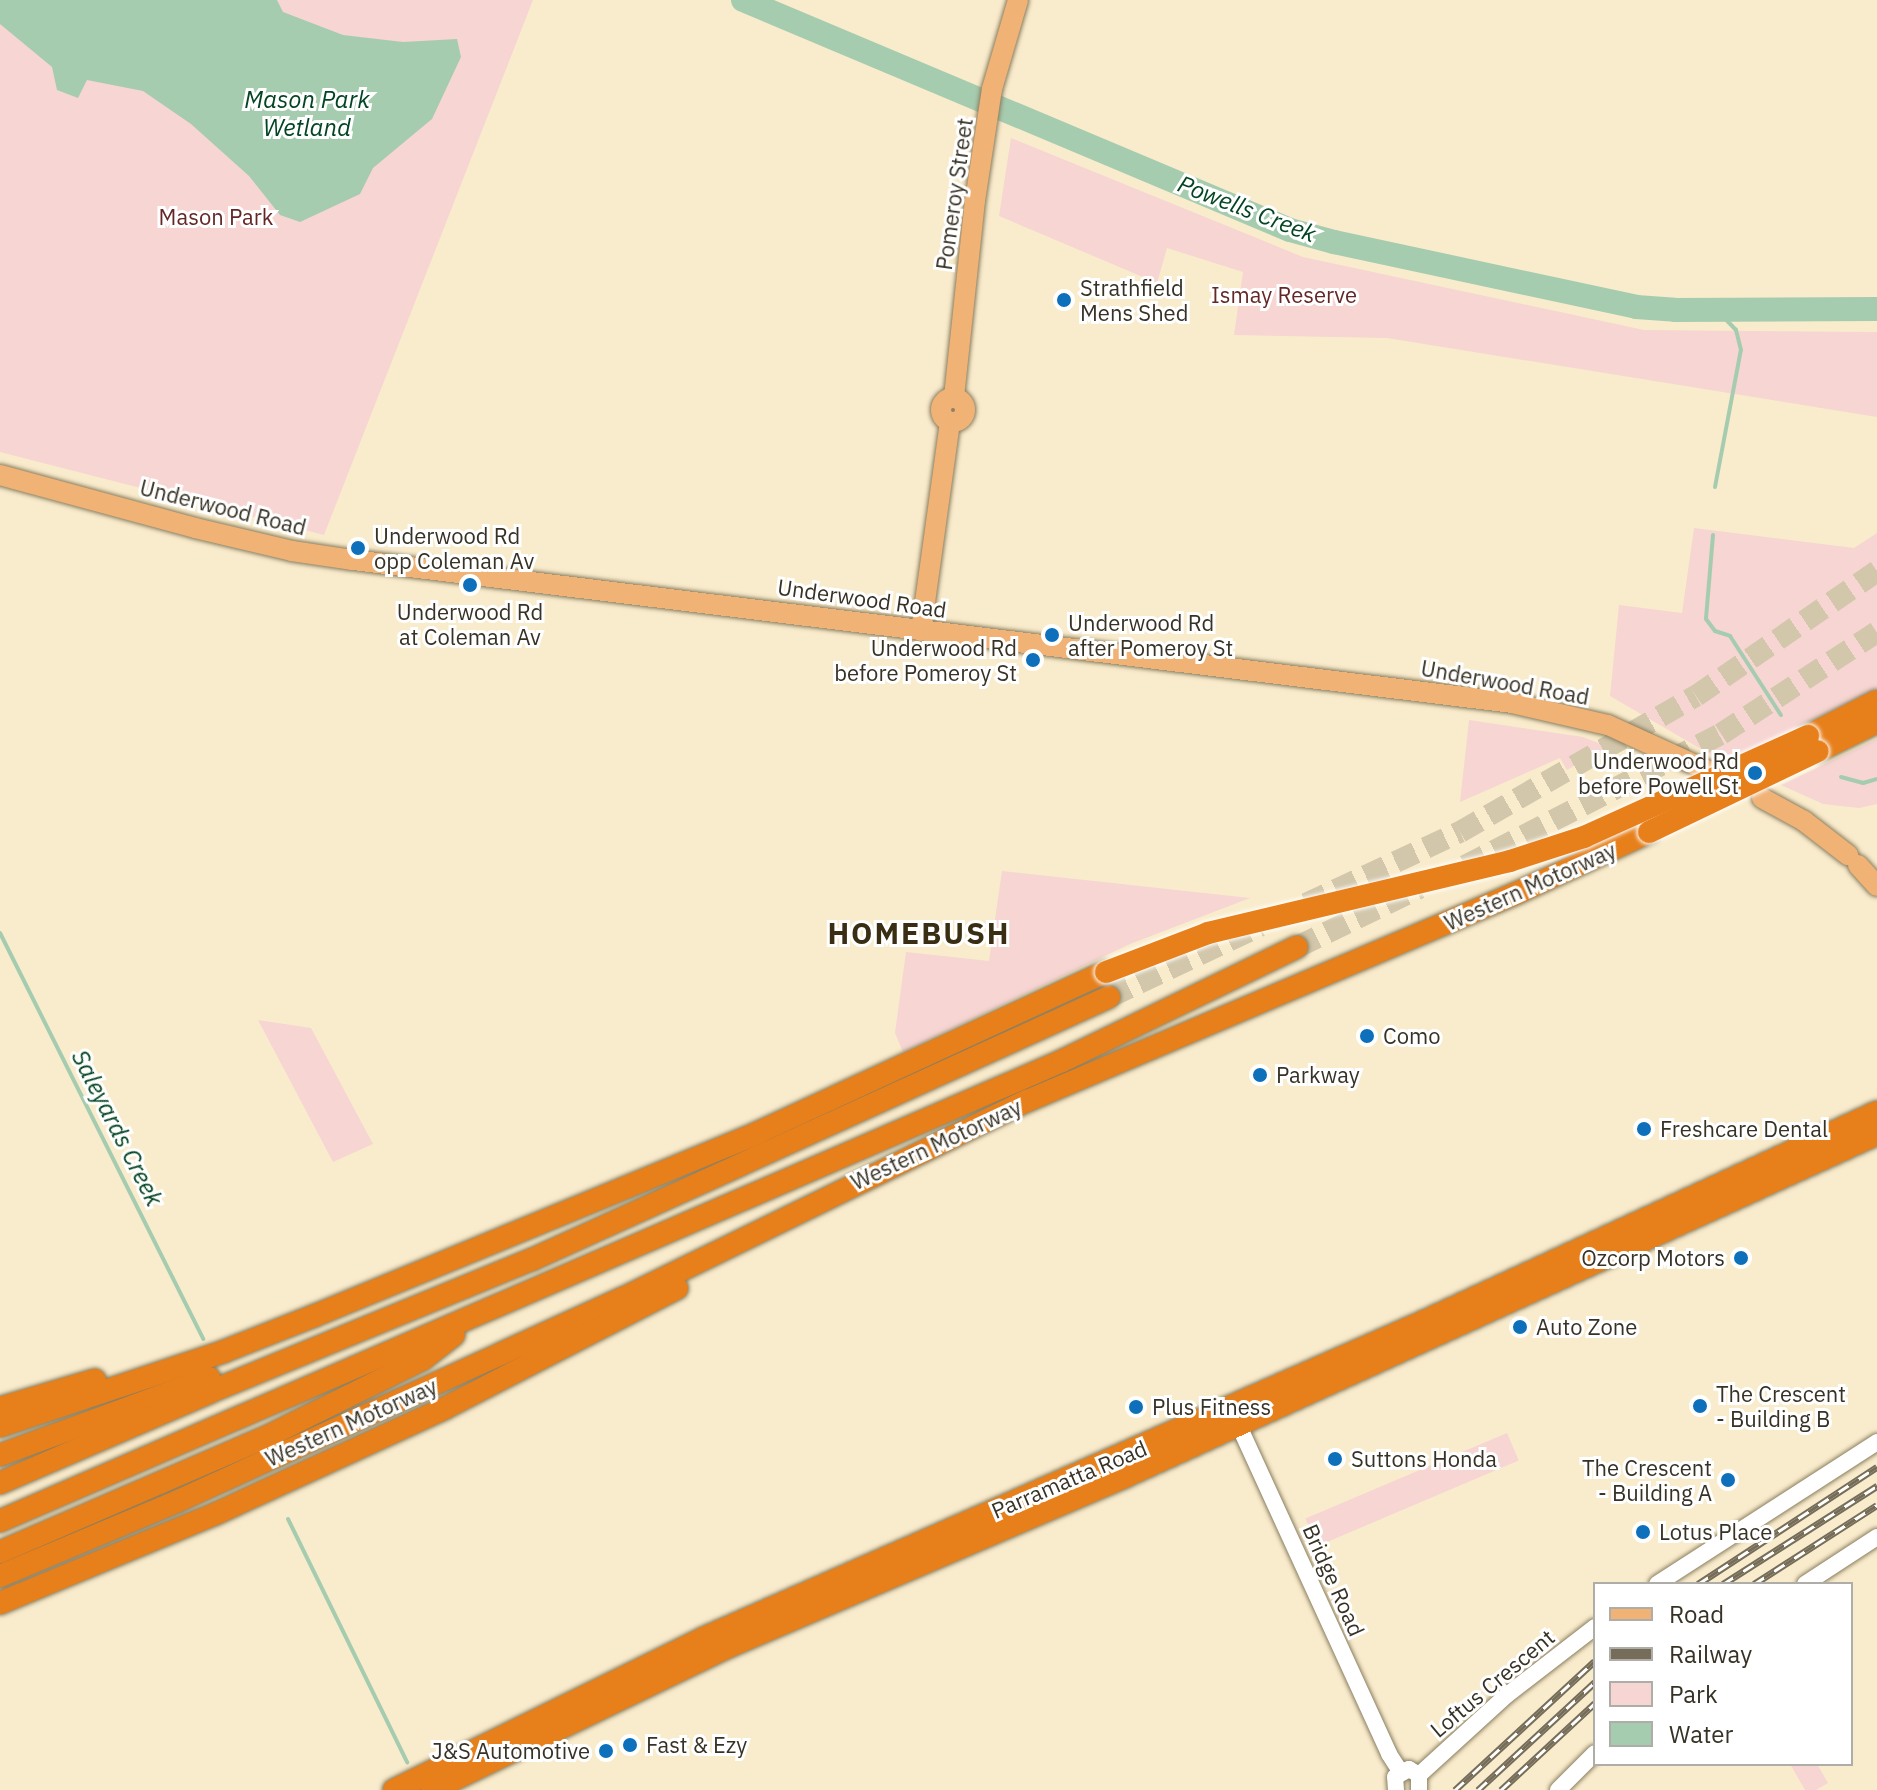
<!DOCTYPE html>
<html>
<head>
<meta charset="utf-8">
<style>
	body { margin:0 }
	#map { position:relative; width:1877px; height:1790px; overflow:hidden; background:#f9eccc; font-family:"IBM Plex Sans",sans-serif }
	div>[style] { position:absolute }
	.green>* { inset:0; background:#f6d5d2; transform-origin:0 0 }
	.water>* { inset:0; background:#a6ccb0 }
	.stream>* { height:4px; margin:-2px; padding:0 2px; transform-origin:2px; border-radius:2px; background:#a6ccb0 }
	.river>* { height:24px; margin:-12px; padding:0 12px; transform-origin:12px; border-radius:12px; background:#a6ccb0 }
	.highway-tunnel>* { height:22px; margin-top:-11px; transform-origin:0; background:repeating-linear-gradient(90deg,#d2c7ab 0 22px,transparent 0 33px) }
	.roads { filter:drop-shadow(0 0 2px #897e60) drop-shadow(0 0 2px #897e60) }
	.minor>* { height:16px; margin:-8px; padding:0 8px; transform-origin:8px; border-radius:8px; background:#fff }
	.major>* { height:20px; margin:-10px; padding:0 10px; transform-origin:10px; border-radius:10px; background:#f1b276 }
	.major>.ring { margin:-10px; padding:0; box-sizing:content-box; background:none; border:20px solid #f1b276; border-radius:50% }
	.highway>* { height:22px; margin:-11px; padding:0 11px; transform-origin:11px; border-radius:11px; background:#e77f1b }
	.rail>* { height:7px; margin-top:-3.5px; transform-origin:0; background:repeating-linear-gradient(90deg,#fff 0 12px,#756d5a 0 24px); box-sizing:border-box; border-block:2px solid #756d5a }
	.bridges { filter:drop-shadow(0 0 2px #fff) drop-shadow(0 0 2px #fff) }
	.highway-bridge>* { height:22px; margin:-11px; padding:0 11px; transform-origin:11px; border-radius:11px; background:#e77f1b }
	.dots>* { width:22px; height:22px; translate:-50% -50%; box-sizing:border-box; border:4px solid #fff; border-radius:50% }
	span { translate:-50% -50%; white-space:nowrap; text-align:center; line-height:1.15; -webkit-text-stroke:6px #fff; paint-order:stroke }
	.street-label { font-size:22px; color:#373225 }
	.park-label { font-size:22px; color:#632826 }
	.poi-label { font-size:22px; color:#373225 }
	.left { translate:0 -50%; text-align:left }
	.right { translate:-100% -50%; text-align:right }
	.water-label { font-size:24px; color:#034522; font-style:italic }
	.district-label { font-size:30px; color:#392e13; font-weight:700; letter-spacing:2px }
	.legend { position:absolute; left:1593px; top:1582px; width:260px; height:184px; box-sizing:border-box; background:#fff; border:2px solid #afada8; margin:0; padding:10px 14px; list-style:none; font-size:24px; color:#373225 }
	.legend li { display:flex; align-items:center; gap:16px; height:40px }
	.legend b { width:40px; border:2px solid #afada8 }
</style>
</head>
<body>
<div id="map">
	<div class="green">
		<div style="clip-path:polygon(0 0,533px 0,324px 535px,0 452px)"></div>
		<div style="clip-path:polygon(1011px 138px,1303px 257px,1644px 330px,1877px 332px,1877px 417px,1387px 338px,1234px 335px,1243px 272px,1167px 248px,1157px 283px,999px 216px)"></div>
		<div style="clip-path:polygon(1694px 528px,1854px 548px,1877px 533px,1877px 688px,1725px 763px,1610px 696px,1619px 605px,1682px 613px)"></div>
		<div style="clip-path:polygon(1469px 720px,1583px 737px,1601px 744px,1604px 749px,1567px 770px,1560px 758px,1460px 802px)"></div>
		<div style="clip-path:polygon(1877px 739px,1877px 804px,1859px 808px,1823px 804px,1781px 785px)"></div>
		<div style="clip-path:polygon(1002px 871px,1250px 898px,1130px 944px,903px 1052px,895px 1033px,906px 952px,989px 961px)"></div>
		<div style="clip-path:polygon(258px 1020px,311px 1028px,373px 1144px,333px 1162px)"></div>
		<div style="left:1507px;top:1433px;width:30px;height:219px;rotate:67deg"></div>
		<div style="clip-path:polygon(1790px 1764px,1817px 1764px,1828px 1783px,1816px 1790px,1805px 1790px)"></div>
	</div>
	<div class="water">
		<div style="clip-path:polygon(0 0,277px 0,283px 12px,343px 35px,403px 42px,457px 39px,461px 57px,432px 119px,373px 168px,360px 194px,300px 222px,280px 215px,249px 176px,191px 124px,143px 91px,87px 80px,78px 98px,57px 90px,52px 67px,0 24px)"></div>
	</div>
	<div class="stream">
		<div style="left:1715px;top:487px;width:139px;rotate:-79.3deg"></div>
		<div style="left:1741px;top:350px;width:21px;rotate:-104deg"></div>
		<div style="left:1736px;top:330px;width:28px;rotate:-134deg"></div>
		<div style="left:1713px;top:535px;width:84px;rotate:94.8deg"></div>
		<div style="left:1706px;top:619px;width:15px;rotate:53deg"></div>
		<div style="left:1715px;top:631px;width:16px;rotate:18deg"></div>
		<div style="left:1730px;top:636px;width:94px;rotate:57.2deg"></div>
		<div style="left:1841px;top:777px;width:23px;rotate:15deg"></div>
		<div style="left:1863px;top:783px;width:15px;rotate:-16deg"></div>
		<div style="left:0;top:933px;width:454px;rotate:63.4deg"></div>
		<div style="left:288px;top:1519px;width:271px;rotate:63.9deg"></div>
	</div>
	<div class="river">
		<div style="left:743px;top:0;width:593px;rotate:22.81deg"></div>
		<div style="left:1290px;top:230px;width:46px;rotate:15.3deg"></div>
		<div style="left:1334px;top:242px;width:309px;rotate:12.1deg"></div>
		<div style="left:1636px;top:307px;width:39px;rotate:4deg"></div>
		<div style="left:1675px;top:310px;width:202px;rotate:-0.3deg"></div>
	</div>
	<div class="highway-tunnel">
		<div style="left:1465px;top:866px;width:288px;rotate:-27.3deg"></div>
		<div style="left:1721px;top:734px;width:186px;rotate:-33.2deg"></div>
		<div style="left:1306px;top:904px;width:170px;rotate:-25.1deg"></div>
		<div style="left:1460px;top:832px;width:272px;rotate:-30deg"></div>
		<div style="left:1696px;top:696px;width:220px;rotate:-34.6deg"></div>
		<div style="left:1297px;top:947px;width:136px;rotate:-25.8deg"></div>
		<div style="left:1109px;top:997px;width:167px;rotate:-25.2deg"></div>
	</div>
	<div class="roads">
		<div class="minor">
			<div style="left:1234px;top:1415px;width:373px;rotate:65.4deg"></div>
			<div style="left:1389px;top:1754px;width:20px;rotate:57deg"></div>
			<div style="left:1657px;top:1584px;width:262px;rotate:-32.8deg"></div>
			<div style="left:1805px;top:1584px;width:86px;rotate:-33.1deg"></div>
			<div style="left:1419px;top:1775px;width:119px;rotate:-42.3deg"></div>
			<div style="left:1507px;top:1695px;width:111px;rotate:-37.7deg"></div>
			<div style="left:1396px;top:1790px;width:13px;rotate:-94deg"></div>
			<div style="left:1395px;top:1777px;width:16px;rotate:-30deg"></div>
			<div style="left:1409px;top:1769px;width:12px;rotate:31deg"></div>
			<div style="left:1419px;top:1775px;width:15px;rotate:90deg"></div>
			<div style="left:1558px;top:1790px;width:52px;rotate:-45deg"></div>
		</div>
		<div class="major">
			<div style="left:954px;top:397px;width:197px;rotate:-83.9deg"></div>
			<div style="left:975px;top:201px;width:113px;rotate:-81.4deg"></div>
			<div style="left:992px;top:89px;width:93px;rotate:-73.7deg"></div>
			<div class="ring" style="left:941px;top:398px;width:4px;height:4px"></div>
			<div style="left:0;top:475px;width:202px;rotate:15.2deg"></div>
			<div style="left:195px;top:528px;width:100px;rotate:13.3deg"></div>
			<div style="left:292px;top:551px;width:62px;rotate:8.4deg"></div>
			<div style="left:353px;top:560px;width:1168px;rotate:7.03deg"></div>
			<div style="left:1512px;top:703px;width:98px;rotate:12.9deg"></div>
			<div style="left:1608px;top:725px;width:115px;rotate:24.6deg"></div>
			<div style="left:921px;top:631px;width:211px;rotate:-82.1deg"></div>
			<div style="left:1762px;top:798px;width:48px;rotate:28.7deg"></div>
			<div style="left:1804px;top:821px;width:56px;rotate:37.7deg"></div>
			<div style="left:1858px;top:865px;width:28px;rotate:48deg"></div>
		</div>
		<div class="highway">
			<div style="left:1808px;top:736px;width:77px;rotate:-26.9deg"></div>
			<div style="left:1818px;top:751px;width:66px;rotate:-26.2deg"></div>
			<div style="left:0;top:1408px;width:99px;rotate:-16.4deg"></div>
			<div style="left:0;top:1426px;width:237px;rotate:-18.4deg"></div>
			<div style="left:225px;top:1351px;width:96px;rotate:-21.5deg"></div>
			<div style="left:314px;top:1316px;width:479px;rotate:-22.4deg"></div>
			<div style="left:757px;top:1133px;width:384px;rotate:-24.8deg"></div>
			<div style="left:0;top:1455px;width:223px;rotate:-20.2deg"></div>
			<div style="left:0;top:1483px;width:229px;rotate:-23.4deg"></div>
			<div style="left:210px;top:1392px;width:347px;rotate:-22.4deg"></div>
			<div style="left:531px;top:1260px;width:635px;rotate:-24.47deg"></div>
			<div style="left:0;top:1521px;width:1157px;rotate:-23.42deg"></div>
			<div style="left:1062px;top:1061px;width:261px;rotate:-25.9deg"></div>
			<div style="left:0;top:1552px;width:292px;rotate:-23.4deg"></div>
			<div style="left:268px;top:1436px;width:173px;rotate:-26.4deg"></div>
			<div style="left:423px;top:1359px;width:39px;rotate:-38deg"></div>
			<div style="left:0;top:1576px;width:193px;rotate:-22.8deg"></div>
			<div style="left:178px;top:1501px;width:488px;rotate:-24.5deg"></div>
			<div style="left:622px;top:1299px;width:451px;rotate:-26.1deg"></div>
			<div style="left:1027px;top:1101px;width:535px;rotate:-23.02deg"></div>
			<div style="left:1519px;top:892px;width:143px;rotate:-24.8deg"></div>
			<div style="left:0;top:1603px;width:233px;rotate:-22.5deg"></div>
			<div style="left:215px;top:1514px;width:253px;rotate:-24.7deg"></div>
			<div style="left:445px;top:1408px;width:261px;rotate:-27.3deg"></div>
			<div style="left:394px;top:1790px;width:345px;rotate:-26.1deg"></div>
			<div style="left:704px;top:1638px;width:788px;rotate:-23.73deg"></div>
			<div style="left:1425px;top:1321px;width:498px;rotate:-24.8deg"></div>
			<div style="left:432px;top:1790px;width:331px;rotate:-25.8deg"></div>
			<div style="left:730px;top:1646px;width:429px;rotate:-23.2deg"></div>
			<div style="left:1124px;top:1477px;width:827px;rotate:-24.49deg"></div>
		</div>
	</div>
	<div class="rail">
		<div style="left:1698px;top:1584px;width:214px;rotate:-33.2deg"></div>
		<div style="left:1723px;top:1584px;width:183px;rotate:-32.5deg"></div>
		<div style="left:1754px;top:1584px;width:146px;rotate:-32.7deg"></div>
		<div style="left:1455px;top:1790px;width:190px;rotate:-42.7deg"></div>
		<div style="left:1478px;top:1790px;width:159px;rotate:-42.7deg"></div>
		<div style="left:1501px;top:1790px;width:128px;rotate:-42.8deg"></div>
	</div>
	<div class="bridges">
		<div class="highway-bridge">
			<div style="left:1649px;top:832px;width:187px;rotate:-25.6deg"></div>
			<div style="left:1106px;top:972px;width:109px;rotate:-20.9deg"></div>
			<div style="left:1208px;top:933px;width:310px;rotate:-13.4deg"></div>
			<div style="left:1510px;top:861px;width:78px;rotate:-18deg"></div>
			<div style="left:1584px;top:837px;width:246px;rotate:-24.3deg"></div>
		</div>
	</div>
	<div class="dots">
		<div style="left:1064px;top:300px;background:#0e6fbb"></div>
		<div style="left:358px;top:548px;background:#0e6fbb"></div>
		<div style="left:470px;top:585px;background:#0e6fbb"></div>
		<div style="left:1052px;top:635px;background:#0e6fbb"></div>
		<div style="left:1033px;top:660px;background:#0e6fbb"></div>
		<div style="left:1755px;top:773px;background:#0e6fbb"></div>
		<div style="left:1367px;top:1036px;background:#0e6fbb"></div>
		<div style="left:1260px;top:1075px;background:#0e6fbb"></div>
		<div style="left:1644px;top:1129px;background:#0e6fbb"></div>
		<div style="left:1741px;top:1258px;background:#0e6fbb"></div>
		<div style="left:1520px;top:1327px;background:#0e6fbb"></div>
		<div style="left:1700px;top:1406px;background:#0e6fbb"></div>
		<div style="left:1136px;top:1407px;background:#0e6fbb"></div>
		<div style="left:1335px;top:1459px;background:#0e6fbb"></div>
		<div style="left:1728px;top:1480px;background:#0e6fbb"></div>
		<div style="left:1643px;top:1532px;background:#0e6fbb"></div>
		<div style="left:630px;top:1745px;background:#0e6fbb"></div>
		<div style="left:606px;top:1751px;background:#0e6fbb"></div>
	</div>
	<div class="street-label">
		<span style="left:954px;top:194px;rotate:-82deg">Pomeroy Street</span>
		<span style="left:223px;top:507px;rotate:14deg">Underwood Road</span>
		<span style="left:862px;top:598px;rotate:8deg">Underwood Road</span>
		<span style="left:1505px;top:682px;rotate:10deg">Underwood Road</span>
		<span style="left:1530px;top:886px;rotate:-24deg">Western Motorway</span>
		<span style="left:936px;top:1144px;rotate:-25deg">Western Motorway</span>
		<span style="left:351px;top:1422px;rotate:-24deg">Western Motorway</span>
		<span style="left:1069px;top:1479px;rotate:-23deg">Parramatta Road</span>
		<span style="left:1334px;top:1580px;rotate:66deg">Bridge Road</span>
		<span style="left:1492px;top:1683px;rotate:-40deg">Loftus Crescent</span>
	</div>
	<div class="park-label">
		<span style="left:216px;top:217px">Mason Park</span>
		<span style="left:1284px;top:295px">Ismay Reserve</span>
	</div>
	<div class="poi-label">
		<span class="left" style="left:1080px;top:300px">Strathfield<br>Mens Shed</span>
		<span class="left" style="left:374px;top:548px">Underwood Rd<br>opp Coleman Av</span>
		<span style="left:470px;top:624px">Underwood Rd<br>at Coleman Av</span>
		<span class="left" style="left:1068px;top:635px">Underwood Rd<br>after Pomeroy St</span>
		<span class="right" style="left:1017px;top:660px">Underwood Rd<br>before Pomeroy St</span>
		<span class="right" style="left:1739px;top:773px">Underwood Rd<br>before Powell St</span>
		<span class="left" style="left:1383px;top:1036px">Como</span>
		<span class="left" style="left:1276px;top:1075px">Parkway</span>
		<span class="left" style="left:1660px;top:1129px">Freshcare Dental</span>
		<span class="right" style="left:1725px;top:1258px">Ozcorp Motors</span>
		<span class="left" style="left:1536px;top:1327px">Auto Zone</span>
		<span class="left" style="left:1716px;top:1406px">The Crescent<br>- Building B</span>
		<span class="left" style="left:1152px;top:1407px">Plus Fitness</span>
		<span class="left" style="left:1351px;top:1459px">Suttons Honda</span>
		<span class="right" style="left:1712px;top:1480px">The Crescent<br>- Building A</span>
		<span class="left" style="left:1659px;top:1532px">Lotus Place</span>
		<span class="left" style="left:646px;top:1745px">Fast &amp; Ezy</span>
		<span class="right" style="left:590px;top:1751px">J&amp;S Automotive</span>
	</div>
	<div class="water-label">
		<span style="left:307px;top:114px">Mason Park<br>Wetland</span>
		<span style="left:1247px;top:209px;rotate:21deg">Powells Creek</span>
		<span style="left:117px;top:1128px;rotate:63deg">Saleyards Creek</span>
	</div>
	<div class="district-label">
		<span style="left:919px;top:933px">HOMEBUSH</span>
	</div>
	<ul class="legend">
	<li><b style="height:10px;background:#f1b276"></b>Road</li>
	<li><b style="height:10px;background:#756d5a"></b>Railway</li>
	<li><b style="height:22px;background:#f6d5d2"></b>Park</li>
	<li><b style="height:22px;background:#a6ccb0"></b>Water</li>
	</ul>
</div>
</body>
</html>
